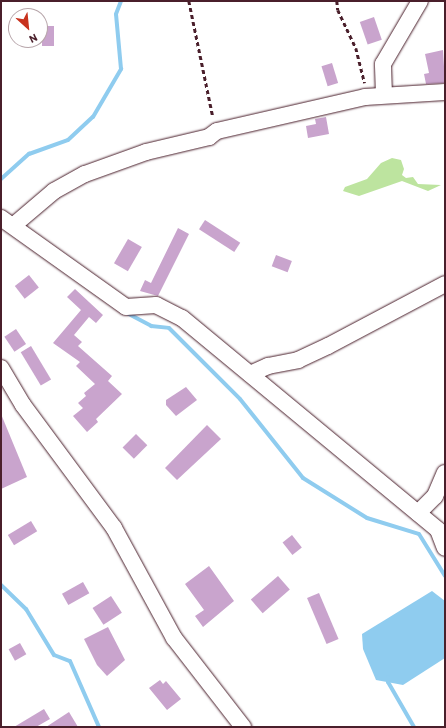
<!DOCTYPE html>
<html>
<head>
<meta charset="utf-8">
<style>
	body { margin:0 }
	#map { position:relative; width:446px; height:728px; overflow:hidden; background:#fff; font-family:Itim,sans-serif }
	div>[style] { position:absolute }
	.green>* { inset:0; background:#bde49f }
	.water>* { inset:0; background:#8fccef }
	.stream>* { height:4px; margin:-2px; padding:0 2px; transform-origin:2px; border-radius:2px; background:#8fccef }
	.building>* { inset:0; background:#c9a4cd; transform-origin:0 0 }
	.path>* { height:2.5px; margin-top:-1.25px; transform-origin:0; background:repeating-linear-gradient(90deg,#4a1f2b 0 4px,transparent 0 7px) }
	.roads { filter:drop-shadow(0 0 1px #4a1f2b) drop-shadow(0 0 1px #4a1f2b) }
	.minor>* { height:16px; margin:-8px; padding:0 8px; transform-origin:8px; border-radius:8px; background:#fff }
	span { translate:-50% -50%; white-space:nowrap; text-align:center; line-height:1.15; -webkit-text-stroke:3.5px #fff; paint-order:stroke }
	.frame { position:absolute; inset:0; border:2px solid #4a1f2b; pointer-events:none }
	.north { position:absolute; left:8px; top:8px; width:40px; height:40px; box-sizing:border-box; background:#fff; border:1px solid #b7a5aa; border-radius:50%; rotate:153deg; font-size:11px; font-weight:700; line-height:16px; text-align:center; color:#4a1f2b }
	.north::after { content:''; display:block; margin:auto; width:14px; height:18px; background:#c8321e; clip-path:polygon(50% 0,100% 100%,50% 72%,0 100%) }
</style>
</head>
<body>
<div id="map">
	<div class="green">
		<div style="clip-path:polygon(392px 158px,401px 160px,404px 169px,402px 175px,406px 178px,413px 177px,418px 184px,441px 185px,428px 191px,402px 181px,359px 196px,343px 191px,345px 187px,367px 179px,381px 163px)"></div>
	</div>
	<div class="water">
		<div style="clip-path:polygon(432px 591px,445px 601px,445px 658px,403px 685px,376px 680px,363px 649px,362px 634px)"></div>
	</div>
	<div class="stream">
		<div style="left:1px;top:179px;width:38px;rotate:-42deg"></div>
		<div style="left:29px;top:154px;width:41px;rotate:-19.7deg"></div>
		<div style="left:68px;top:140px;width:34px;rotate:-43deg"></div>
		<div style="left:93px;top:117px;width:56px;rotate:-59.7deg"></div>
		<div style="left:121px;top:69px;width:55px;rotate:-95.2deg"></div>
		<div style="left:116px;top:14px;width:14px;rotate:-69deg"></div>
		<div style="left:125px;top:312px;width:30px;rotate:28deg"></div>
		<div style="left:151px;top:326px;width:18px;rotate:6deg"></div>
		<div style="left:169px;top:328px;width:100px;rotate:45deg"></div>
		<div style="left:240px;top:399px;width:101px;rotate:51.4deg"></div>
		<div style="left:303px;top:478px;width:75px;rotate:32deg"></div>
		<div style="left:367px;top:518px;width:54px;rotate:17.1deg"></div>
		<div style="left:419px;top:534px;width:49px;rotate:58.2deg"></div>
		<div style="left:1px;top:585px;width:35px;rotate:44deg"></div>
		<div style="left:26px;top:609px;width:54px;rotate:58.7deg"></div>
		<div style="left:54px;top:655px;width:17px;rotate:21deg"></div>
		<div style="left:70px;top:661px;width:72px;rotate:66.3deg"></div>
		<div style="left:388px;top:677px;width:5px;rotate:90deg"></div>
		<div style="left:388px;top:682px;width:52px;rotate:60deg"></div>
	</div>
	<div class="building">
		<div style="left:374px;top:17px;width:24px;height:15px;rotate:71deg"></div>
		<div style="left:42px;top:26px;width:12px;height:20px"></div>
		<div style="clip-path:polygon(443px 50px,445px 83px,426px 84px,424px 74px,429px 73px,425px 54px)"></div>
		<div style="left:332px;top:63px;width:21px;height:11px;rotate:73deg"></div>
		<div style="clip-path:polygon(326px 117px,329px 134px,308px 138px,306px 126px,316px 124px,315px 119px)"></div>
		<div style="left:205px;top:220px;width:42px;height:11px;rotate:33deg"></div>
		<div style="clip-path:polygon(178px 228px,189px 234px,158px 296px,140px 291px,145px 280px,151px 283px)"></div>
		<div style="left:128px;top:239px;width:16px;height:28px;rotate:30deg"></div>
		<div style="left:276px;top:255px;width:17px;height:12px;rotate:21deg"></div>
		<div style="left:29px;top:275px;width:16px;height:18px;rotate:52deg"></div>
		<div style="clip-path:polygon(75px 289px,103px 315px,96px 323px,89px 317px,74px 335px,82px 342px,78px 346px,112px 376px,108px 381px,122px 394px,96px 419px,98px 422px,87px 432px,73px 416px,83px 408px,78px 403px,86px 396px,84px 393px,95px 384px,76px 366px,80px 362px,53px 343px,81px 310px,67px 297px)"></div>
		<div style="left:16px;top:329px;width:18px;height:14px;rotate:56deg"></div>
		<div style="left:31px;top:346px;width:39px;height:12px;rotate:59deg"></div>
		<div style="clip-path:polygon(186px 387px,197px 400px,176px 416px,166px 405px,166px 400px)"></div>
		<div style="clip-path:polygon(1px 414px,27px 477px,1px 489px)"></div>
		<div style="clip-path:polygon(207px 425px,221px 439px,177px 480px,165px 468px)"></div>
		<div style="left:136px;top:434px;width:16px;height:19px;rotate:45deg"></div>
		<div style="left:31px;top:521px;width:12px;height:27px;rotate:59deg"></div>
		<div style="left:292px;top:535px;width:16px;height:12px;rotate:52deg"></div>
		<div style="clip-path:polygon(209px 566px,234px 601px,203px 627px,195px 616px,204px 610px,185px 584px)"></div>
		<div style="left:278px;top:576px;width:18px;height:36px;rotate:49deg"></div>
		<div style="left:83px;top:582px;width:13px;height:24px;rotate:61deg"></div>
		<div style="left:319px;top:593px;width:50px;height:13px;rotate:67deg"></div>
		<div style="left:111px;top:596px;width:20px;height:22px;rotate:57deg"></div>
		<div style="clip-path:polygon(108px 627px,125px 660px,107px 676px,97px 665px,84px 639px)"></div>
		<div style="left:20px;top:643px;width:13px;height:13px;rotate:61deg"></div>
		<div style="clip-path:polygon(160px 680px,163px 684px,166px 681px,181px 699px,167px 710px,149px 688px)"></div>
		<div style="clip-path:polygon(44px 709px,50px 719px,36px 727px,14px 727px)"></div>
		<div style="clip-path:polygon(69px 712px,78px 727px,46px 727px)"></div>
	</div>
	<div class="path">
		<div style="left:189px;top:1px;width:118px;rotate:78.3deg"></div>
		<div style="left:337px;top:1px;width:9px;rotate:84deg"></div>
		<div style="left:338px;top:10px;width:42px;rotate:64.7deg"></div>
		<div style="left:356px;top:48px;width:36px;rotate:76deg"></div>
	</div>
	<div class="roads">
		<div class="minor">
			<div style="left:384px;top:95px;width:31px;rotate:-92deg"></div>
			<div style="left:383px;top:64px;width:73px;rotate:-59.6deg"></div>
			<div style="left:1px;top:218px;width:153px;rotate:35.5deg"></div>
			<div style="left:126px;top:307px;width:30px;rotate:-4deg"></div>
			<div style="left:156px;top:305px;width:29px;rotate:27deg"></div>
			<div style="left:182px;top:318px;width:332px;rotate:39.6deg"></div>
			<div style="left:438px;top:530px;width:19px;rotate:69deg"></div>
			<div style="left:14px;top:225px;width:52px;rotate:-40.4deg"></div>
			<div style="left:54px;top:191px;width:35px;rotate:-29deg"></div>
			<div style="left:85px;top:174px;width:65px;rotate:-19.8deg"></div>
			<div style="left:146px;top:152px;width:65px;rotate:-13.4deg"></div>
			<div style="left:209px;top:137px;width:10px;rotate:-37deg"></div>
			<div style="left:217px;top:131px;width:152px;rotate:-12.9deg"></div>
			<div style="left:365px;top:97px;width:80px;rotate:-3.6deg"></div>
			<div style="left:1px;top:368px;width:43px;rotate:59.3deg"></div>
			<div style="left:23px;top:405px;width:153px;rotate:53.5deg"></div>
			<div style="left:114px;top:528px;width:125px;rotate:61.4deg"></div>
			<div style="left:174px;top:638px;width:113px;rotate:52.2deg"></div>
			<div style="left:250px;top:374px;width:20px;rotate:-24deg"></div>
			<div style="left:268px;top:366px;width:31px;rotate:-11deg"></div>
			<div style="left:298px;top:360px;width:33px;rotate:-25deg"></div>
			<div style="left:328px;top:346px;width:132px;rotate:-27.9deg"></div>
			<div style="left:418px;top:513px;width:24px;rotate:-45deg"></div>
			<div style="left:435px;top:496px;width:25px;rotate:-67deg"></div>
		</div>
	</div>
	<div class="frame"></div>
	<div class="north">N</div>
</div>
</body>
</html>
